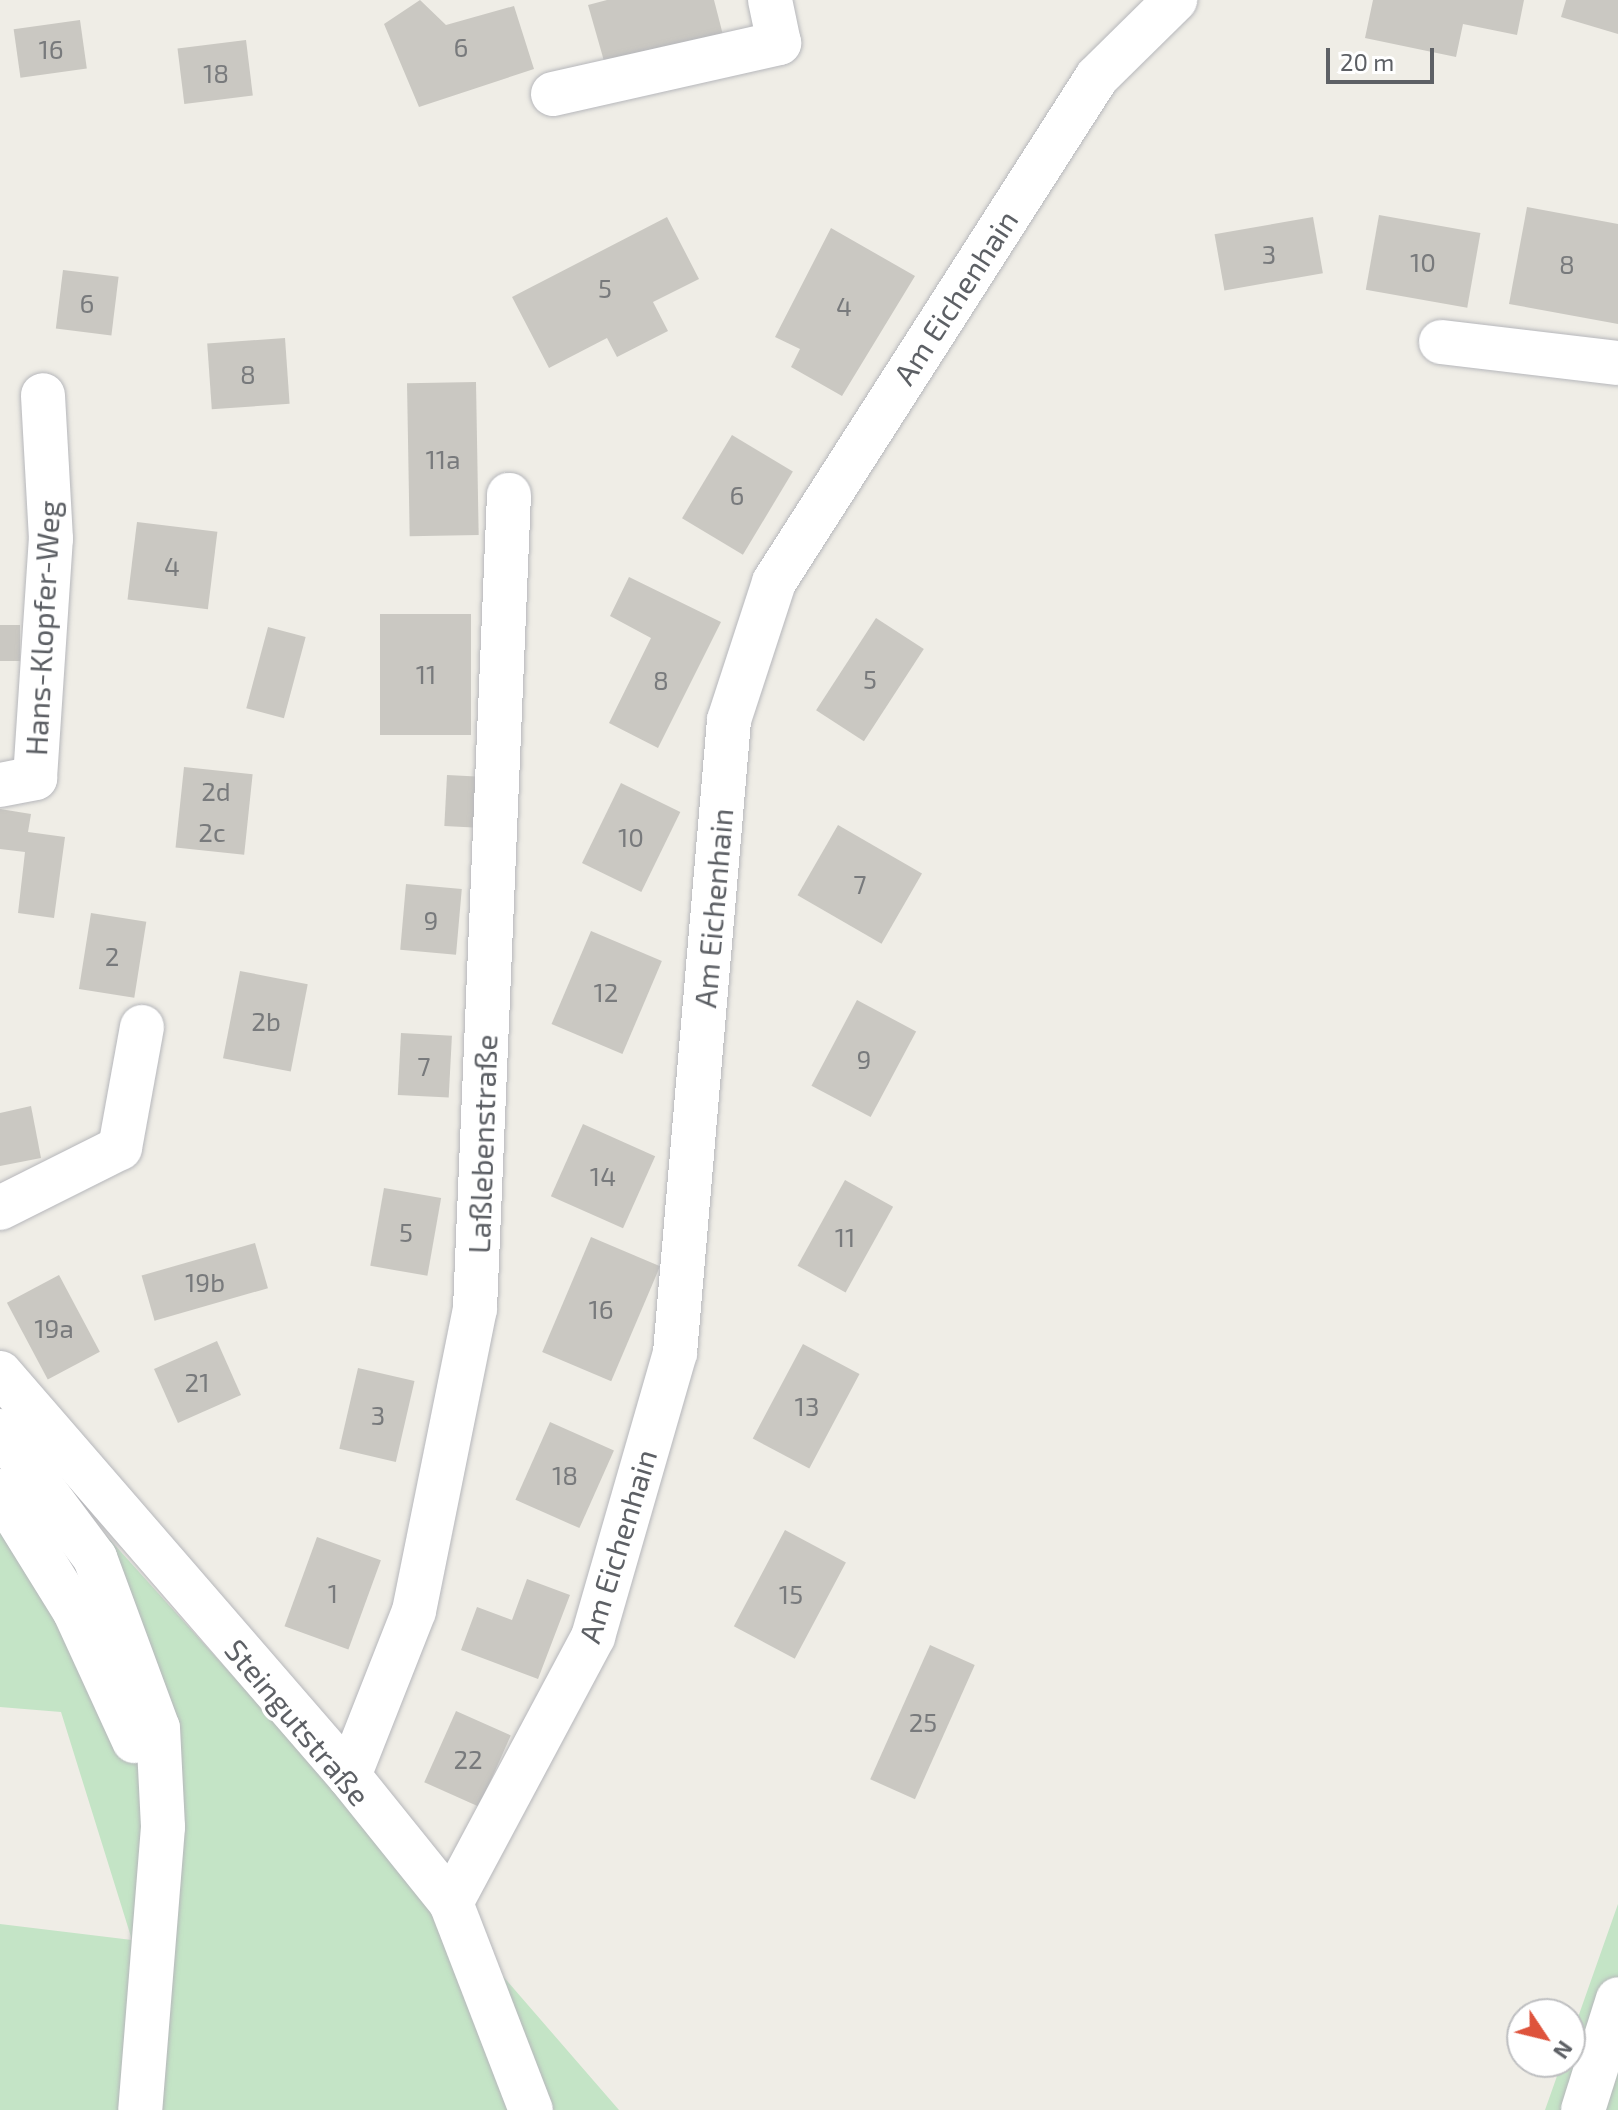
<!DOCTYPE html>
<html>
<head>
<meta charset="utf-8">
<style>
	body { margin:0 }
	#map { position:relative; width:1618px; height:2110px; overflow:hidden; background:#efede6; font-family:"Exo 2",sans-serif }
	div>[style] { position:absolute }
	.green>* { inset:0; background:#c4e4c6 }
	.building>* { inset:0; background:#cac8c2; transform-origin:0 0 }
	.roads { filter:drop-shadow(0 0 2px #b6b7bb) drop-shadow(0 0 2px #b6b7bb) }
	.minor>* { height:44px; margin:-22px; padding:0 22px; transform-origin:22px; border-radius:22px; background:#fff }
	span { translate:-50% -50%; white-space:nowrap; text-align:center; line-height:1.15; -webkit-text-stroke:7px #fff; paint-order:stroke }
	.number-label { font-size:26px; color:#787a7c }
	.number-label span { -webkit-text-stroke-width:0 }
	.street-label { font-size:30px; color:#5d6065 }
	.north { position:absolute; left:1506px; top:1998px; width:80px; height:80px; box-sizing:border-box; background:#fff; border:2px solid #bebfc1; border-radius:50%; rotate:125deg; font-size:22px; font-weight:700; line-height:32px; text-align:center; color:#5d6065 }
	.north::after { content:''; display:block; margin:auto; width:28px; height:36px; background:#de533c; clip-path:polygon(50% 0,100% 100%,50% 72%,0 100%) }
	.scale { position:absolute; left:1326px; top:48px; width:108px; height:36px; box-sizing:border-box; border:4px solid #5d6065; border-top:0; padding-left:10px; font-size:24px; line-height:28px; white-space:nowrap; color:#5d6065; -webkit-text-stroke:6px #fff; paint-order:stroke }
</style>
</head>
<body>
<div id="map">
	<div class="green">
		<div style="clip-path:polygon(0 1418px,475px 1944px,619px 2110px,0 2110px,0 1924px,132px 1940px,61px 1712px,0 1707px)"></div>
		<div style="clip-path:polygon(1618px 1904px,1618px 2110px,1545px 2110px,1562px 2062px,1570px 2062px,1570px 2040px)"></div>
	</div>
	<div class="building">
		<div style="clip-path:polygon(420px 0,446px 25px,514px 6px,534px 69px,419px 107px,384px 24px)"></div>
		<div style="clip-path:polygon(607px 0,714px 0,723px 35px,606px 68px,588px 5px)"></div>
		<div style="clip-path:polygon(1373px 0,1524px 0,1517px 35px,1463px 24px,1456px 57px,1365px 38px)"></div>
		<div style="clip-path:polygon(1566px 0,1618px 0,1618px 34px,1561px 17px)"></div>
		<div style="left:80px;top:20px;width:49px;height:67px;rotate:82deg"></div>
		<div style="left:246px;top:40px;width:56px;height:69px;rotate:83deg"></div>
		<div style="clip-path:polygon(1527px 207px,1618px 224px,1618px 324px,1509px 304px)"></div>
		<div style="left:1379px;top:215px;width:103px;height:76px;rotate:10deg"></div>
		<div style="clip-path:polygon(667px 217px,699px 279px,653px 302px,668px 331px,617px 357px,607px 338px,549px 368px,512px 297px)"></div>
		<div style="left:1313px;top:217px;width:57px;height:100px;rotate:80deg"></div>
		<div style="clip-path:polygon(831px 228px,915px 276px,842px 396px,791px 367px,800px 349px,775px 337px)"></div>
		<div style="left:63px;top:270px;width:56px;height:59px;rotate:7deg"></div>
		<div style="left:285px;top:338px;width:66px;height:78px;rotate:86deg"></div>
		<div style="left:476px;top:382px;width:153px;height:69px;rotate:89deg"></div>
		<div style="left:732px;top:435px;width:71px;height:97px;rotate:31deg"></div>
		<div style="left:137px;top:522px;width:81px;height:78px;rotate:7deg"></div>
		<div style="clip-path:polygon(629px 577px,721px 622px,658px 748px,609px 723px,651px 638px,610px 616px)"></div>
		<div style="left:380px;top:614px;width:91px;height:121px"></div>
		<div style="left:876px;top:618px;width:57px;height:110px;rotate:33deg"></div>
		<div style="left:0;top:625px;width:20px;height:36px"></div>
		<div style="left:268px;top:627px;width:39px;height:84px;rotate:15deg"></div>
		<div style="left:184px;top:767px;width:69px;height:81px;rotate:6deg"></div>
		<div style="left:447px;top:775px;width:39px;height:51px;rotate:3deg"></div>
		<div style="left:621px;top:783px;width:66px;height:89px;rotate:26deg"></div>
		<div style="clip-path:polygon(0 809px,31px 814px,28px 832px,65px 837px,54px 918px,18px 913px,25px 852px,0 849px)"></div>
		<div style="left:838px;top:825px;width:97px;height:81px;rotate:30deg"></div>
		<div style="left:406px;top:884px;width:56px;height:66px;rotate:5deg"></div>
		<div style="left:91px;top:913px;width:56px;height:77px;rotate:9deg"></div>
		<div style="left:591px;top:931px;width:77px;height:101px;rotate:23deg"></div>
		<div style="left:240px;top:971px;width:69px;height:89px;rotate:11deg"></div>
		<div style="left:857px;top:1000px;width:67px;height:97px;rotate:28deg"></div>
		<div style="left:401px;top:1033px;width:51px;height:62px;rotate:3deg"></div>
		<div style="clip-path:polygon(31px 1106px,41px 1158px,0 1166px,0 1113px)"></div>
		<div style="left:583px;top:1124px;width:79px;height:79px;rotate:24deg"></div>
		<div style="left:845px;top:1180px;width:55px;height:98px;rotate:29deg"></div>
		<div style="left:384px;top:1188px;width:58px;height:79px;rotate:10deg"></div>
		<div style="left:591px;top:1237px;width:75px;height:125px;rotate:23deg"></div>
		<div style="left:255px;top:1243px;width:47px;height:118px;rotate:74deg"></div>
		<div style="left:59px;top:1275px;width:87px;height:59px;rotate:62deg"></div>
		<div style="left:217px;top:1341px;width:59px;height:69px;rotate:66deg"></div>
		<div style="left:803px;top:1344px;width:64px;height:107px;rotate:28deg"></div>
		<div style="left:358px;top:1368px;width:58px;height:83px;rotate:13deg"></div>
		<div style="left:550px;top:1422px;width:70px;height:85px;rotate:24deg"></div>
		<div style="left:785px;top:1530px;width:69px;height:109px;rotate:28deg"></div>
		<div style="left:317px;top:1537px;width:68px;height:95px;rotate:20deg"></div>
		<div style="clip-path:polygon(527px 1579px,570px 1595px,538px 1679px,461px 1650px,477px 1607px,512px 1620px)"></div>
		<div style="left:930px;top:1645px;width:49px;height:147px;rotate:24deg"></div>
		<div style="left:456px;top:1711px;width:60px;height:78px;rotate:24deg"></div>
	</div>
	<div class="roads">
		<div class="minor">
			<div style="left:553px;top:94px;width:232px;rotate:-12.7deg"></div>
			<div style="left:779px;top:43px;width:44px;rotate:-101.8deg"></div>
			<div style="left:1441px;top:342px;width:178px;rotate:6.8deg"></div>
			<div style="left:0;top:785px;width:36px;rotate:-11deg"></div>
			<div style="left:35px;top:778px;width:240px;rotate:-86.2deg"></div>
			<div style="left:51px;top:539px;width:144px;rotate:-93.2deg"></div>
			<div style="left:0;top:1208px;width:134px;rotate:-26.6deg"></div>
			<div style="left:120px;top:1148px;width:123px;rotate:-79.7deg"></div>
			<div style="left:0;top:1373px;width:533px;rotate:49.11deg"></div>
			<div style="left:349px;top:1776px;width:163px;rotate:51.2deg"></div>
			<div style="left:451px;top:1903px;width:222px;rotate:68.9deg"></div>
			<div style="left:0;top:1431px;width:159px;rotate:53.2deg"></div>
			<div style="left:95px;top:1558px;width:181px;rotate:69.7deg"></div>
			<div style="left:158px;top:1728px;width:99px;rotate:87.1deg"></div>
			<div style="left:163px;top:1827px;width:284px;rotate:94.6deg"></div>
			<div style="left:0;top:1491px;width:142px;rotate:58.2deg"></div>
			<div style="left:75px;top:1612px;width:142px;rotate:65.4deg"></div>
			<div style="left:349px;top:1776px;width:177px;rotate:-68.5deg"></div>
			<div style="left:414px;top:1611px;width:308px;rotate:-78.6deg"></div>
			<div style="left:475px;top:1309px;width:815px;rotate:-87.61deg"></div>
			<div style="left:451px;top:1903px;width:302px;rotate:-61.9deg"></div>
			<div style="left:593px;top:1637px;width:296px;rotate:-73.9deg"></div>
			<div style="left:675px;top:1353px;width:635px;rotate:-85.12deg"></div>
			<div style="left:729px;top:720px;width:145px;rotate:-71.9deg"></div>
			<div style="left:774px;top:582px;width:599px;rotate:-57.4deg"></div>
			<div style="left:1097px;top:77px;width:110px;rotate:-44.6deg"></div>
			<div style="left:1583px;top:2110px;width:116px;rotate:-72.5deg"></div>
		</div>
	</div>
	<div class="number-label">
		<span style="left:461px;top:47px">6</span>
		<span style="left:51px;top:49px">16</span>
		<span style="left:216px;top:73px">18</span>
		<span style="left:1269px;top:254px">3</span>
		<span style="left:1423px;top:262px">10</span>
		<span style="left:1567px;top:264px">8</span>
		<span style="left:605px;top:288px">5</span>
		<span style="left:87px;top:303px">6</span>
		<span style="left:844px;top:306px">4</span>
		<span style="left:248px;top:374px">8</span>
		<span style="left:443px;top:459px">11a</span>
		<span style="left:737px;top:495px">6</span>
		<span style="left:172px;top:566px">4</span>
		<span style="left:426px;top:674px">11</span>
		<span style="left:870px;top:679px">5</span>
		<span style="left:661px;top:680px">8</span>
		<span style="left:216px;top:791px">2d</span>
		<span style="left:212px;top:832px">2c</span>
		<span style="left:631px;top:837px">10</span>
		<span style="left:860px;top:884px">7</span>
		<span style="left:431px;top:920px">9</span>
		<span style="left:112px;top:956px">2</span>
		<span style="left:606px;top:992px">12</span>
		<span style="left:266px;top:1021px">2b</span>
		<span style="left:864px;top:1059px">9</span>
		<span style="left:424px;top:1066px">7</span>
		<span style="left:603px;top:1176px">14</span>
		<span style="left:406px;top:1232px">5</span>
		<span style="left:845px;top:1237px">11</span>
		<span style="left:205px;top:1282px">19b</span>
		<span style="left:601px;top:1309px">16</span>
		<span style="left:54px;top:1328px">19a</span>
		<span style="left:197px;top:1382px">21</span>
		<span style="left:807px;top:1406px">13</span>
		<span style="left:378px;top:1415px">3</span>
		<span style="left:565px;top:1475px">18</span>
		<span style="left:333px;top:1593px">1</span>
		<span style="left:791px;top:1594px">15</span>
		<span style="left:923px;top:1722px">25</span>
		<span style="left:468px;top:1759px">22</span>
	</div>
	<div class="street-label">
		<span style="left:955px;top:297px;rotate:-57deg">Am Eichenhain</span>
		<span style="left:42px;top:628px;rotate:-87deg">Hans-Klopfer-Weg</span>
		<span style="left:713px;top:908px;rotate:-85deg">Am Eichenhain</span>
		<span style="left:482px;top:1144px;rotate:-88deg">Laßlebenstraße</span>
		<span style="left:617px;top:1546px;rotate:-73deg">Am Eichenhain</span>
		<span style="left:298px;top:1722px;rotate:50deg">Steingutstraße</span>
	</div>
	<div class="north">N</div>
	<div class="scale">20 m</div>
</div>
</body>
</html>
